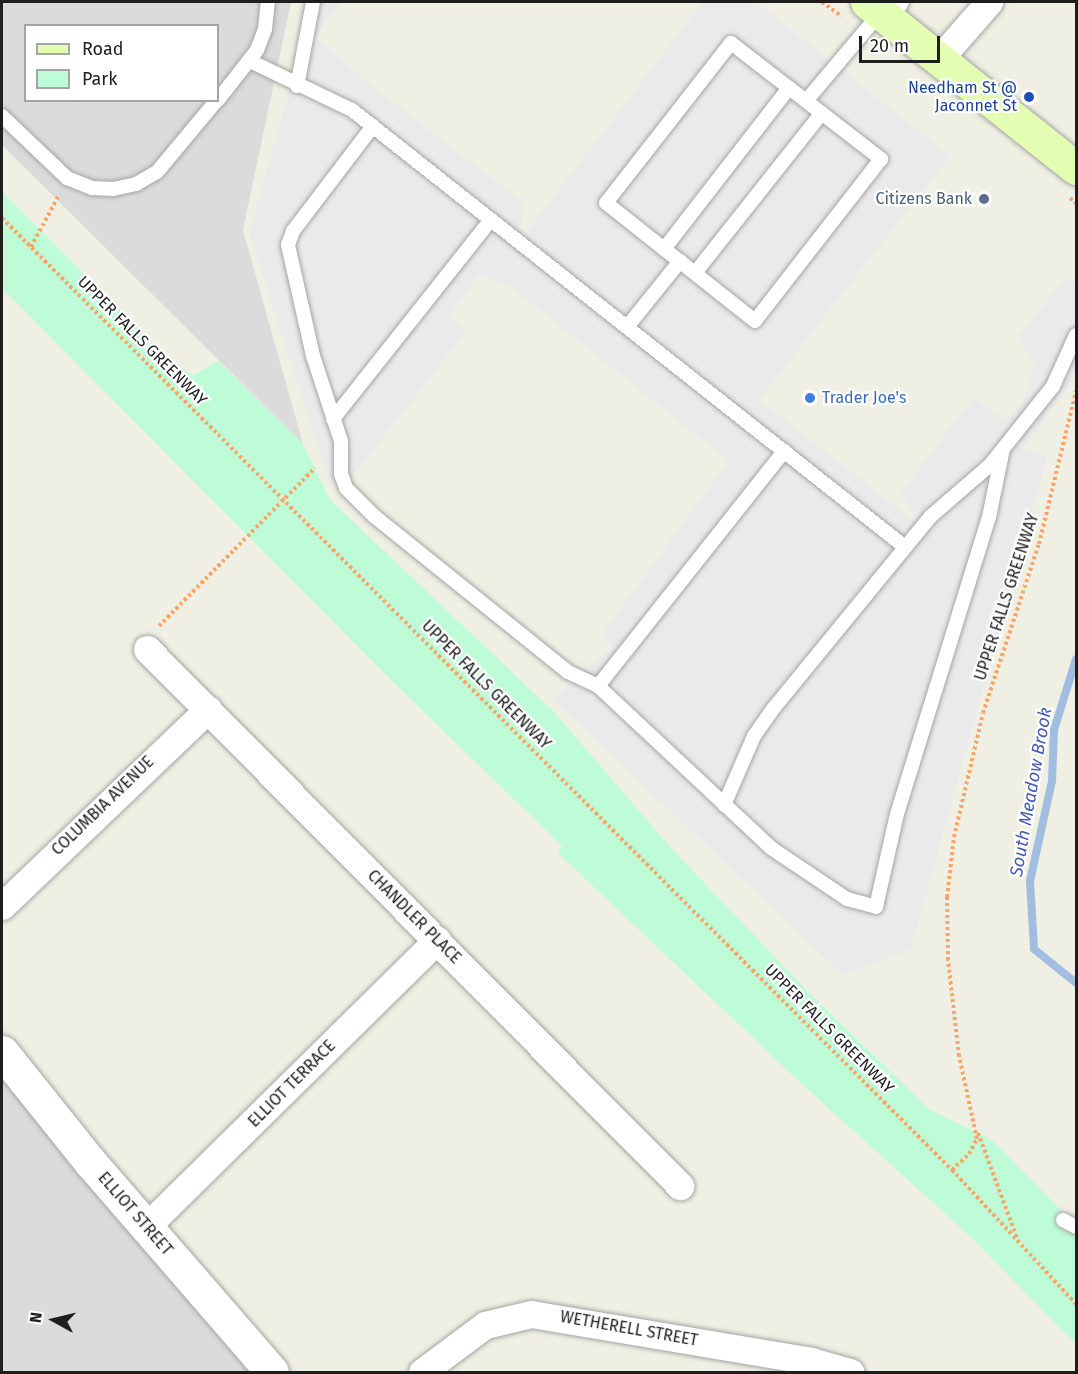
<!DOCTYPE html>
<html>
<head>
<meta charset="utf-8">
<style>
	body { margin:0 }
	#map { position:relative; width:1078px; height:1374px; overflow:hidden; background:#efefe3; font-family:"Fira Sans",sans-serif }
	div>[style] { position:absolute }
	.residential>* { inset:0; background:#dcdbdb }
	.park>* { inset:0; background:#bdfcd6 }
	.parking>* { inset:0; background:#eaeaea }
	.stream>* { height:8px; margin:-4px; padding:0 4px; transform-origin:4px; border-radius:4px; background:#a1bee0 }
	.path>* { height:4px; margin-top:-2px; transform-origin:0; background:repeating-linear-gradient(90deg,#ffa464 0 3px,transparent 0 6px) }
	.roads { filter:drop-shadow(0 0 2px #a5a5a5) drop-shadow(0 0 2px #a5a5a5) }
	.service>* { height:14px; margin:-7px; padding:0 7px; transform-origin:7px; border-radius:7px; background:#fff }
	.minor>* { height:27px; margin:-13.5px; padding:0 13.5px; transform-origin:13.5px; border-radius:13.5px; background:#fff }
	.tertiary>* { height:33px; margin:-16.5px; padding:0 16.5px; transform-origin:16.5px; border-radius:16.5px; background:#fff }
	.secondary>* { height:33px; margin:-16.5px; padding:0 16.5px; transform-origin:16.5px; border-radius:16.5px; background:#e3fdb3 }
	.dots>* { width:16px; height:16px; translate:-50% -50%; box-sizing:border-box; border:3px solid #fff; border-radius:50% }
	span { translate:-50% -50%; white-space:nowrap; text-align:center; line-height:1.15; -webkit-text-stroke:4.5px #fff; paint-order:stroke }
	.transit-label { font-size:16px; color:#164399 }
	.right { translate:-100% -50%; text-align:right }
	.service-label { font-size:16px; color:#4e5e75 }
	.street-label { font-size:16px; color:#1e1e1e }
	.shop-label { font-size:16px; color:#366cbe }
	.left { translate:0 -50%; text-align:left }
	.water-label { font-size:18px; color:#455ab3; font-style:italic }
	.frame { position:absolute; inset:0; border:3px solid #1e1e1e; pointer-events:none }
	.legend { position:absolute; left:24px; top:24px; width:195px; height:78px; box-sizing:border-box; background:#fff; border:2px solid #a5a5a5; margin:0; padding:8px 10px; list-style:none; font-size:18px; color:#1e1e1e }
	.legend li { display:flex; align-items:center; gap:12px; height:30px }
	.legend b { width:30px; border:2px solid #a5a5a5 }
	.north { position:absolute; left:24px; top:1290px; width:60px; height:60px; -webkit-text-stroke:4px #fff; paint-order:stroke; rotate:278deg; font-size:16px; font-weight:700; line-height:24px; text-align:center; color:#1e1e1e }
	.north::after { content:''; display:block; margin:auto; width:21px; height:27px; background:#1e1e1e; clip-path:polygon(50% 0,100% 100%,50% 72%,0 100%) }
	.scale { position:absolute; left:859px; top:36px; width:81px; height:27px; box-sizing:border-box; border:3px solid #1e1e1e; border-top:0; padding-left:8px; font-size:18px; line-height:21px; white-space:nowrap; color:#1e1e1e; -webkit-text-stroke:4px #fff; paint-order:stroke }
</style>
</head>
<body>
<div id="map">
	<div class="residential">
		<div style="clip-path:polygon(evenodd,2px 2px,291px 2px,243px 230px,303px 444px,2px 145px,2px 2px,26px 26px,218px 26px,218px 100px,26px 100px,26px 26px)"></div>
		<div style="clip-path:polygon(2px 1075px,38px 1119px,249px 1372px,2px 1372px)"></div>
	</div>
	<div class="park">
		<div style="clip-path:polygon(2px 192px,167px 357px,193px 376px,218px 361px,303px 444px,330px 500px,553px 711px,671px 848px,809px 993px,929px 1109px,992px 1140px,1076px 1226px,1076px 1344px,972px 1238px,802px 1084px,558px 853px,562px 846px,385px 674px,2px 288px)"></div>
	</div>
	<div class="parking">
		<div style="clip-path:polygon(304px 2px,341px 2px,315px 36px,364px 80px,524px 203px,520px 241px,703px 2px,756px 2px,950px 156px,759px 400px,920px 526px,901px 492px,974px 398px,1005px 421px,1023px 403px,1035px 365px,1018px 338px,1065px 278px,1076px 285px,1076px 375px,1023px 449px,1047px 457px,911px 949px,843px 975px,553px 699px,612px 646px,602px 634px,729px 461px,510px 286px,479px 275px,450px 314px,465px 333px,352px 477px,330px 483px,249px 233px,291px 84px)"></div>
	</div>
	<div class="stream">
		<div style="left:1076px;top:659px;width:74px;rotate:107.2deg"></div>
		<div style="left:1054px;top:730px;width:51px;rotate:92.2deg"></div>
		<div style="left:1052px;top:781px;width:102px;rotate:102.4deg"></div>
		<div style="left:1030px;top:881px;width:68px;rotate:86.6deg"></div>
		<div style="left:1034px;top:949px;width:54px;rotate:39deg"></div>
	</div>
	<div class="path">
		<div style="left:822px;top:2px;width:24px;rotate:36deg"></div>
		<div style="left:1070px;top:198px;width:8px;rotate:40deg"></div>
		<div style="left:2px;top:218px;width:1345px;rotate:45.06deg"></div>
		<div style="left:952px;top:1170px;width:183px;rotate:47.2deg"></div>
		<div style="left:31px;top:247px;width:59px;rotate:-61.7deg"></div>
		<div style="left:159px;top:626px;width:222px;rotate:-45.4deg"></div>
		<div style="left:978px;top:1133px;width:112px;rotate:69.6deg"></div>
		<div style="left:952px;top:1170px;width:23px;rotate:-43deg"></div>
		<div style="left:969px;top:1154px;width:17px;rotate:-62deg"></div>
		<div style="left:977px;top:1139px;width:85px;rotate:-102.2deg"></div>
		<div style="left:959px;top:1056px;width:97px;rotate:-96.5deg"></div>
		<div style="left:948px;top:960px;width:63px;rotate:-90.9deg"></div>
		<div style="left:947px;top:897px;width:60px;rotate:-83.3deg"></div>
		<div style="left:954px;top:837px;width:127px;rotate:-76.8deg"></div>
		<div style="left:983px;top:713px;width:178px;rotate:-71.7deg"></div>
		<div style="left:1039px;top:544px;width:157px;rotate:-76.4deg"></div>
	</div>
	<div class="roads">
		<div class="service">
			<div style="left:891px;top:21px;width:22px;rotate:-60deg"></div>
			<div style="left:731px;top:43px;width:190px;rotate:37.7deg"></div>
			<div style="left:881px;top:159px;width:205px;rotate:127.9deg"></div>
			<div style="left:755px;top:321px;width:190px;rotate:-141.6deg"></div>
			<div style="left:606px;top:203px;width:203px;rotate:-52deg"></div>
			<div style="left:250px;top:61px;width:113px;rotate:25.7deg"></div>
			<div style="left:352px;top:110px;width:705px;rotate:38.32deg"></div>
			<div style="left:297px;top:86px;width:86px;rotate:-79.2deg"></div>
			<div style="left:218px;top:100px;width:63px;rotate:-52deg"></div>
			<div style="left:257px;top:50px;width:22px;rotate:-69deg"></div>
			<div style="left:265px;top:29px;width:27px;rotate:-84deg"></div>
			<div style="left:806px;top:101px;width:115px;rotate:-49.9deg"></div>
			<div style="left:2px;top:116px;width:90px;rotate:43.6deg"></div>
			<div style="left:67px;top:178px;width:27px;rotate:22deg"></div>
			<div style="left:92px;top:188px;width:21px;rotate:3deg"></div>
			<div style="left:113px;top:189px;width:24px;rotate:-12deg"></div>
			<div style="left:136px;top:184px;width:24px;rotate:-30deg"></div>
			<div style="left:157px;top:172px;width:94px;rotate:-50.2deg"></div>
			<div style="left:373px;top:126px;width:132px;rotate:127.3deg"></div>
			<div style="left:293px;top:231px;width:15px;rotate:110deg"></div>
			<div style="left:288px;top:245px;width:114px;rotate:77.3deg"></div>
			<div style="left:313px;top:356px;width:89px;rotate:71.8deg"></div>
			<div style="left:341px;top:441px;width:33px;rotate:90deg"></div>
			<div style="left:341px;top:474px;width:15px;rotate:70deg"></div>
			<div style="left:346px;top:488px;width:40px;rotate:45deg"></div>
			<div style="left:374px;top:516px;width:249px;rotate:38.8deg"></div>
			<div style="left:568px;top:672px;width:33px;rotate:25deg"></div>
			<div style="left:598px;top:686px;width:237px;rotate:43.1deg"></div>
			<div style="left:771px;top:848px;width:92px;rotate:33.9deg"></div>
			<div style="left:847px;top:899px;width:30px;rotate:15deg"></div>
			<div style="left:876px;top:907px;width:95px;rotate:-77.3deg"></div>
			<div style="left:897px;top:814px;width:311px;rotate:-72.8deg"></div>
			<div style="left:989px;top:517px;width:69px;rotate:-78.4deg"></div>
			<div style="left:664px;top:249px;width:204px;rotate:-52.2deg"></div>
			<div style="left:695px;top:273px;width:204px;rotate:-51.6deg"></div>
			<div style="left:627px;top:327px;width:85px;rotate:-51.2deg"></div>
			<div style="left:333px;top:419px;width:254px;rotate:-51.6deg"></div>
			<div style="left:598px;top:686px;width:300px;rotate:-51.6deg"></div>
			<div style="left:724px;top:805px;width:75px;rotate:-66.5deg"></div>
			<div style="left:754px;top:736px;width:33px;rotate:-55deg"></div>
			<div style="left:773px;top:709px;width:248px;rotate:-50.7deg"></div>
			<div style="left:930px;top:517px;width:79px;rotate:-40.9deg"></div>
			<div style="left:990px;top:465px;width:101px;rotate:-51.4deg"></div>
			<div style="left:1053px;top:386px;width:56px;rotate:-65.7deg"></div>
			<div style="left:1063px;top:1220px;width:15px;rotate:28deg"></div>
		</div>
		<div class="minor">
			<div style="left:939px;top:59px;width:76px;rotate:-48.7deg"></div>
			<div style="left:147px;top:649px;width:757px;rotate:45.21deg"></div>
			<div style="left:2px;top:906px;width:285px;rotate:-43.7deg"></div>
			<div style="left:146px;top:1227px;width:409px;rotate:-44.6deg"></div>
			<div style="left:422px;top:1372px;width:79px;rotate:-36.7deg"></div>
			<div style="left:485px;top:1325px;width:47px;rotate:-13.4deg"></div>
			<div style="left:531px;top:1314px;width:284px;rotate:9.5deg"></div>
			<div style="left:811px;top:1361px;width:41px;rotate:15.8deg"></div>
		</div>
		<div class="tertiary">
			<div style="left:2px;top:1052px;width:142px;rotate:51.3deg"></div>
			<div style="left:91px;top:1163px;width:276px;rotate:49.1deg"></div>
		</div>
		<div class="secondary">
			<div style="left:867px;top:2px;width:267px;rotate:38.5deg"></div>
		</div>
	</div>
	<div class="dots">
		<div style="left:1029px;top:97px;background:#1a4fb4"></div>
		<div style="left:984px;top:199px;background:#5c6f8a"></div>
		<div style="left:810px;top:398px;background:#3f7fe0"></div>
	</div>
	<div class="transit-label">
		<span class="right" style="left:1017px;top:97px">Needham St @<br>Jaconnet St</span>
	</div>
	<div class="service-label">
		<span class="right" style="left:972px;top:199px">Citizens Bank</span>
	</div>
	<div class="street-label">
		<span style="left:142px;top:341px;rotate:45deg">UPPER FALLS GREENWAY</span>
		<span style="left:1007px;top:597px;rotate:-72deg">UPPER FALLS GREENWAY</span>
		<span style="left:486px;top:685px;rotate:45deg">UPPER FALLS GREENWAY</span>
		<span style="left:103px;top:806px;rotate:-44deg">COLUMBIA AVENUE</span>
		<span style="left:414px;top:917px;rotate:45deg">CHANDLER PLACE</span>
		<span style="left:829px;top:1029px;rotate:45deg">UPPER FALLS GREENWAY</span>
		<span style="left:292px;top:1084px;rotate:-45deg">ELLIOT TERRACE</span>
		<span style="left:135px;top:1214px;rotate:49deg">ELLIOT STREET</span>
		<span style="left:629px;top:1329px;rotate:10deg">WETHERELL STREET</span>
	</div>
	<div class="shop-label">
		<span class="left" style="left:822px;top:398px">Trader Joe's</span>
	</div>
	<div class="water-label">
		<span style="left:1031px;top:792px;rotate:-80deg">South Meadow Brook</span>
	</div>
	<div class="frame"></div>
	<ul class="legend">
	<li><b style="height:8px;background:#e3fdb3"></b>Road</li>
	<li><b style="height:16px;background:#bdfcd6"></b>Park</li>
	</ul>
	<div class="north">N</div>
	<div class="scale">20 m</div>
</div>
</body>
</html>
